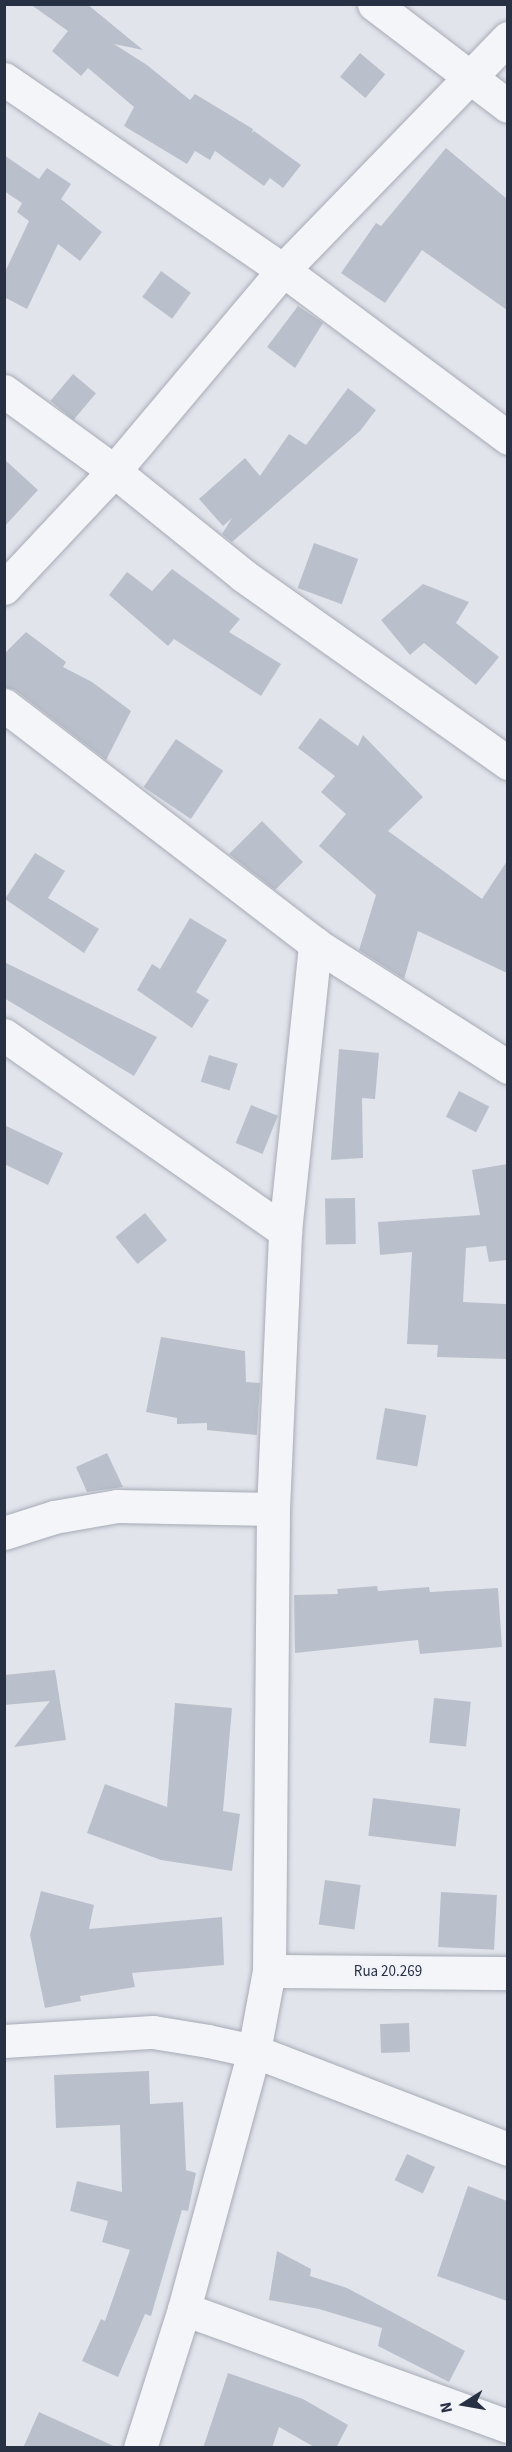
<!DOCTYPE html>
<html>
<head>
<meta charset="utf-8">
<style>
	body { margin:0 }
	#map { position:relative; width:512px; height:2452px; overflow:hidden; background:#e1e4eb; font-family:"Source Sans 3",sans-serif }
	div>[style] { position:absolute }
	.building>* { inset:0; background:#bac0cb; transform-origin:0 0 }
	.roads { filter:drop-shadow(0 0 2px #a6abb6) drop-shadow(0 0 2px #a6abb6) }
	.minor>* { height:33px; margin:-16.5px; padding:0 16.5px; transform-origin:16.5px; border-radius:16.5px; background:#f4f5f8 }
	span { translate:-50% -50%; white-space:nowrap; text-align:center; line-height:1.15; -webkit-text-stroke:4.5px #f1f3f8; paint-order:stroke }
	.street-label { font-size:15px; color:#283144 }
	.frame { position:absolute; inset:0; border:6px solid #283144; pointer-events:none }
	.north { position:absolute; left:434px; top:2374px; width:60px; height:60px; -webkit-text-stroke:4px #f1f3f8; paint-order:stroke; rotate:259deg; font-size:16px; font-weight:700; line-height:24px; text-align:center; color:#283144 }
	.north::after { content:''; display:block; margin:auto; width:21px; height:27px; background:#283144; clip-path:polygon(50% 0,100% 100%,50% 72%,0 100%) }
</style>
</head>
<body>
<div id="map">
	<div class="building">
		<div style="clip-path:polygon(30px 4px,87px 4px,143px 50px,114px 44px,147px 65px,190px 100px,195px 94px,253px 129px,252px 133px,254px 131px,301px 165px,283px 188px,270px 178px,264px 186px,215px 151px,210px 160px,195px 151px,187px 164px,124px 126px,134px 107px,88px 68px,81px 76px,52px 51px,68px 31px)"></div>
		<div style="left:360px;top:53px;width:33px;height:31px;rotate:40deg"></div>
		<div style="clip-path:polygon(446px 148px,507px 199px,507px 310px,422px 250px,385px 303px,341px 273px,376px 223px,381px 226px)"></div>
		<div style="clip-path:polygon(4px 155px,39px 179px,47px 168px,71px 184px,61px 199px,102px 232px,80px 261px,58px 244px,27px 309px,4px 297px,4px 274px,29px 221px,17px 212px,22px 203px,4px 191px)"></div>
		<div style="left:161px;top:271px;width:37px;height:32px;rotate:36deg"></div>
		<div style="clip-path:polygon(298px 306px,323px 323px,295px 368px,267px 347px)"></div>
		<div style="left:73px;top:374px;width:30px;height:35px;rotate:40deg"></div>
		<div style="clip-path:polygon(348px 388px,376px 410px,360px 431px,232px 542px,222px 534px,232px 518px,223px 526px,199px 499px,245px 458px,260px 476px,289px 434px,306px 445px)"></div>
		<div style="clip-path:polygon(4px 459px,38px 490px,4px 527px)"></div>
		<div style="left:314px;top:543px;width:47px;height:48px;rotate:20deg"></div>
		<div style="clip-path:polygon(172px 569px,240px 619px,229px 632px,281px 664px,261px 696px,174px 639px,168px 646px,109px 595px,127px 572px,152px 591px)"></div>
		<div style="clip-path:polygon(423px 584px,469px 602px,456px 623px,499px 657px,476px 685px,424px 643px,410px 655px,381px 620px)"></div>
		<div style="clip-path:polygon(26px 632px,66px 662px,63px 667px,92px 682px,131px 711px,106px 760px,15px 690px,4px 687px,4px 654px)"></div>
		<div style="clip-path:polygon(320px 718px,358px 746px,363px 735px,423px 797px,388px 831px,482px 899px,507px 861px,507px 973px,418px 931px,404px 979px,359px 950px,376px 895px,319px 846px,346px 814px,321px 792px,335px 776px,298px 748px)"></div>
		<div style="left:176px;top:739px;width:57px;height:58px;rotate:34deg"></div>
		<div style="clip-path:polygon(262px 821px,303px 862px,275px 890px,229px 854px)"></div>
		<div style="clip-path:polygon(35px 853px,65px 871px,48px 898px,99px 929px,84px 953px,5px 899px)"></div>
		<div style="clip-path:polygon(190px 918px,227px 940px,196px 992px,209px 1000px,192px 1028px,137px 990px,152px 964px,160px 969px)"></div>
		<div style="clip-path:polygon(4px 962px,157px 1037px,134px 1076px,4px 998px)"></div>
		<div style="clip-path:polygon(339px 1049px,379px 1053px,375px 1099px,362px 1098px,363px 1158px,331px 1160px)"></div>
		<div style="left:209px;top:1055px;width:30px;height:28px;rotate:17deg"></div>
		<div style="left:459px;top:1091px;width:34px;height:29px;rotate:27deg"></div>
		<div style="left:251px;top:1105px;width:29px;height:41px;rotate:22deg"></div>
		<div style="clip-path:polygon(4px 1125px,63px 1153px,48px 1185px,4px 1164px)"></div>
		<div style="clip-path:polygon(507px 1164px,507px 1260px,489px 1262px,486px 1246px,466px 1248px,463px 1302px,507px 1304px,507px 1359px,437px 1357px,438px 1345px,407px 1344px,412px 1252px,380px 1255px,378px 1222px,480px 1215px,472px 1170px)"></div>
		<div style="left:355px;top:1198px;width:46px;height:30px;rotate:89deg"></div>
		<div style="left:145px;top:1213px;width:35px;height:38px;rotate:51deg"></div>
		<div style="clip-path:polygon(161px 1337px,245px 1351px,246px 1382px,260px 1383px,257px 1435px,207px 1430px,207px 1423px,177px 1424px,177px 1418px,146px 1412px)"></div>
		<div style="left:385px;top:1408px;width:42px;height:52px;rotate:10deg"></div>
		<div style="clip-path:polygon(107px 1453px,123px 1487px,87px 1492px,76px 1467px)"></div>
		<div style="clip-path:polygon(377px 1586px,378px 1591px,429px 1587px,430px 1592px,498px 1588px,502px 1647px,420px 1654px,418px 1640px,295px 1653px,294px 1595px,338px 1594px,337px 1589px)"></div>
		<div style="clip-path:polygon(55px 1670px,66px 1740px,14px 1747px,50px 1701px,4px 1705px,4px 1675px)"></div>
		<div style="left:434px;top:1698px;width:37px;height:45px;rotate:6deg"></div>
		<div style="clip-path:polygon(175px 1703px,232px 1708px,223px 1811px,240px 1814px,232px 1871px,161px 1860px,87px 1833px,105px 1784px,167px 1807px)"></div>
		<div style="left:373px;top:1798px;width:88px;height:38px;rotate:7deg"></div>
		<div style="left:325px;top:1880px;width:36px;height:45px;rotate:8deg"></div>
		<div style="clip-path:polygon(41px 1891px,94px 1905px,89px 1929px,222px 1917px,224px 1965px,132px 1973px,135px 1987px,80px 1996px,81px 2001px,45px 2008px,30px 1935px)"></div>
		<div style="left:441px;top:1892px;width:56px;height:55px;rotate:3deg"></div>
		<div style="left:409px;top:2023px;width:29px;height:29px;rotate:88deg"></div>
		<div style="clip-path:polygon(149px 2071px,150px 2104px,183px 2102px,186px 2170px,196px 2173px,188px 2211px,182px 2210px,151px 2316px,145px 2314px,118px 2377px,82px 2361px,101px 2319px,105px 2321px,130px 2250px,102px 2242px,108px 2221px,70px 2211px,77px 2181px,122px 2192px,120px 2125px,56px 2128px,54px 2075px)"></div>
		<div style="left:407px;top:2154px;width:31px;height:29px;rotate:25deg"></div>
		<div style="clip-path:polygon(468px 2186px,507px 2201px,507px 2301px,437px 2276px)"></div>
		<div style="clip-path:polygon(277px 2251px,311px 2269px,310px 2276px,347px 2288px,465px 2351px,449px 2382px,378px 2346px,382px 2328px,319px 2309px,269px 2300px)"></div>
		<div style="clip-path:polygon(228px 2373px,303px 2399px,348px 2425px,336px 2448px,316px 2448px,279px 2427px,272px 2448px,203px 2448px)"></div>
		<div style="clip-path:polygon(39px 2412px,118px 2448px,23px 2448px)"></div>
	</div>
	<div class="roads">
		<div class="minor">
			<div style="left:374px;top:4px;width:168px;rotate:37.3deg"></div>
			<div style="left:4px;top:79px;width:338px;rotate:34.4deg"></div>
			<div style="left:283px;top:270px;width:281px;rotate:36.7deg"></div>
			<div style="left:4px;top:391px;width:136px;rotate:36deg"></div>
			<div style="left:114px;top:471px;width:167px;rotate:38.9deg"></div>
			<div style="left:244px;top:576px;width:324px;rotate:35.3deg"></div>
			<div style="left:4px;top:588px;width:161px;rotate:-46.8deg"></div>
			<div style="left:114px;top:471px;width:263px;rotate:-49.9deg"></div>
			<div style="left:283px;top:270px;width:323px;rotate:-45.9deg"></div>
			<div style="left:4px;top:705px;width:392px;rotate:37.5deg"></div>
			<div style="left:315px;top:944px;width:229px;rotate:32.5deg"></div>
			<div style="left:4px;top:1035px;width:343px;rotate:34.9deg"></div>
			<div style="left:4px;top:1533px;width:52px;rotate:-17.7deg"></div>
			<div style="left:54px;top:1517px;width:64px;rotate:-9.9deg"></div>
			<div style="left:117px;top:1506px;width:156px;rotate:1.1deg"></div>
			<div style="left:269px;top:1971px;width:239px;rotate:0.5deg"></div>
			<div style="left:4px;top:2041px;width:149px;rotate:-3.5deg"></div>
			<div style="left:153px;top:2032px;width:56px;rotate:9.3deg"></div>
			<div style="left:208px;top:2041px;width:47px;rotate:12.3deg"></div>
			<div style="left:254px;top:2051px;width:272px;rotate:21.1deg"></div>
			<div style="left:184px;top:2309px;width:344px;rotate:19.9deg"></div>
			<div style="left:140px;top:2448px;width:146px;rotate:-72.4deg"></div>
			<div style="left:184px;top:2309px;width:267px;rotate:-74.8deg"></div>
			<div style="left:254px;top:2051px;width:81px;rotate:-79.4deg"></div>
			<div style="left:269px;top:1971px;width:462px;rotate:-89.5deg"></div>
			<div style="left:273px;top:1509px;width:278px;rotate:-87.5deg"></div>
			<div style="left:285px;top:1231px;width:289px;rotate:-84deg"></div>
		</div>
	</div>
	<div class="street-label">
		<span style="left:388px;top:1972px">Rua 20.269</span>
	</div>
	<div class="frame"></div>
	<div class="north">N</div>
</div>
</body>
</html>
